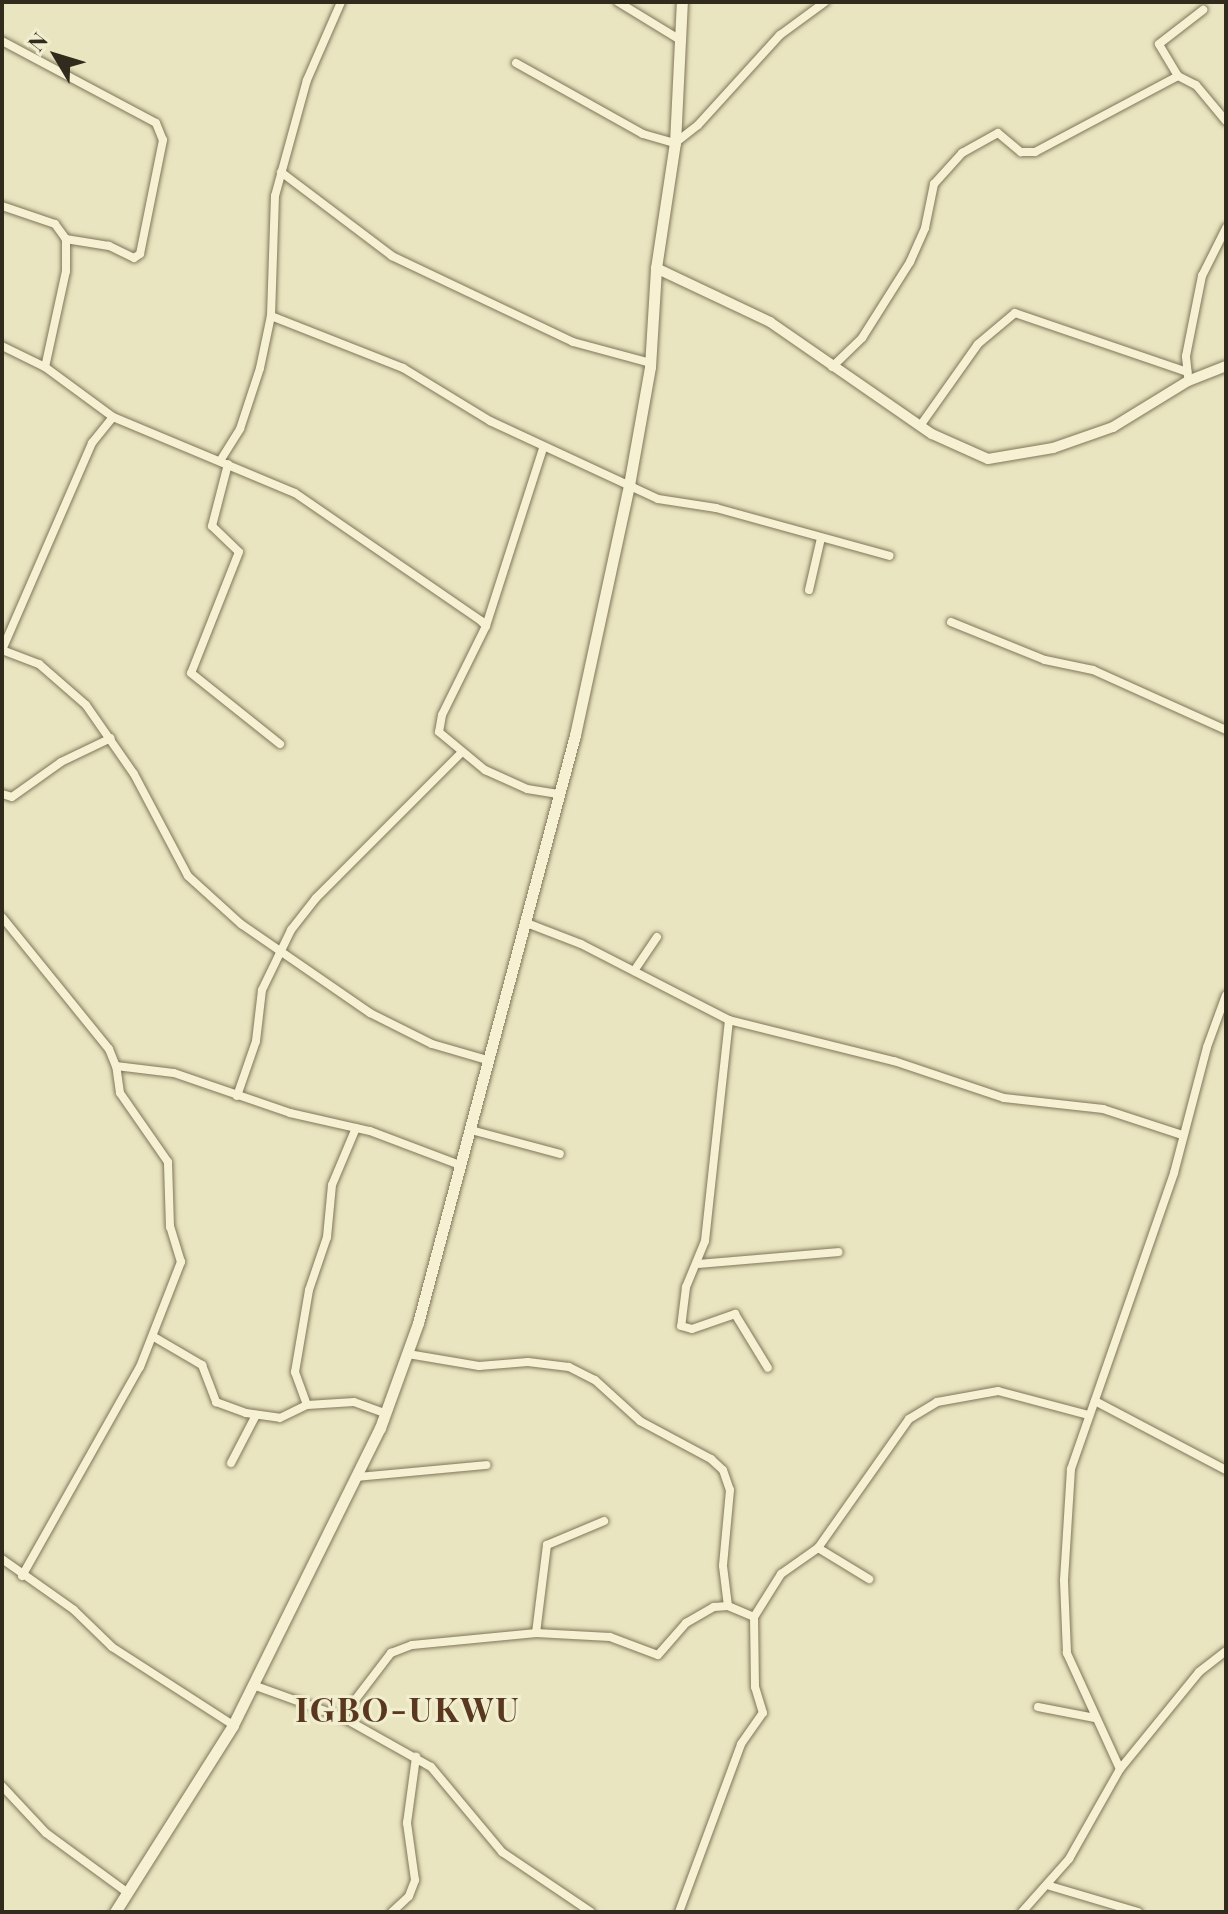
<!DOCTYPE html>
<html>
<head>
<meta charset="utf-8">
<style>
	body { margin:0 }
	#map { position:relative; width:1228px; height:1914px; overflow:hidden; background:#e9e5c0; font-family:"Playfair Display",serif }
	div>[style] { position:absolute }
	.roads { filter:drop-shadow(0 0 2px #80765a) drop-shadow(0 0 2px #80765a) }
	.minor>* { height:8px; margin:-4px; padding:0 4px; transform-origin:4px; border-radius:4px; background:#f5f1d2 }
	.tertiary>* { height:10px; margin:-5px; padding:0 5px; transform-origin:5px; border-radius:5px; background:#f5f1d2 }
	.secondary>* { height:11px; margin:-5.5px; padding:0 5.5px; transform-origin:5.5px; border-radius:5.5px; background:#f5f1d2 }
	span { translate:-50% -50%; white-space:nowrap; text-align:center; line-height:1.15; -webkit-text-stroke:6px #f1eecf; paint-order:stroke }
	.district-label { font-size:34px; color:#5a3820; font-weight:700; letter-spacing:2px }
	.frame { position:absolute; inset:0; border:4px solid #312b1d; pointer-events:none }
	.north { position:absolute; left:16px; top:16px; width:80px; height:80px; -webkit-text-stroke:6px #f1eecf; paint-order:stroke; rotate:308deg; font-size:22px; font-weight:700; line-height:32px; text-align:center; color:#312b1d }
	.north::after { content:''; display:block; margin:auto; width:28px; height:36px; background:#312b1d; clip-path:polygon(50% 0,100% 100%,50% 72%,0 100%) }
</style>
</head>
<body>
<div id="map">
	<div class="roads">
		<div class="minor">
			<div style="left:618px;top:2px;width:69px;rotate:31.4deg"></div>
			<div style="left:2px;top:41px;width:174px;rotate:28deg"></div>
			<div style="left:156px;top:123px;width:18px;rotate:68deg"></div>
			<div style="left:163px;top:140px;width:116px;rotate:101.4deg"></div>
			<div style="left:140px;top:254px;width:7px;rotate:146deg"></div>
			<div style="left:134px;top:258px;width:28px;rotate:-154deg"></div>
			<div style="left:109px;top:246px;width:44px;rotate:-170.8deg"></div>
			<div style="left:66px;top:239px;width:32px;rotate:90deg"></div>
			<div style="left:66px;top:271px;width:98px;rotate:102.3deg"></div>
			<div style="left:516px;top:63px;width:145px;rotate:29.2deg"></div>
			<div style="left:643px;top:134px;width:33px;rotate:16deg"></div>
			<div style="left:675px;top:143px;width:29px;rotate:-38deg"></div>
			<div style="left:698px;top:125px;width:122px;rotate:-47.7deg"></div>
			<div style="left:780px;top:35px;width:56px;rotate:-36.3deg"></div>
			<div style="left:1178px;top:76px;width:37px;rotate:-121deg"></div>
			<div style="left:1159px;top:44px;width:56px;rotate:-37.7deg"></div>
			<div style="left:281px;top:172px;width:139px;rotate:37.1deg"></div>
			<div style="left:392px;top:256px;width:200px;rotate:25.4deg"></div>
			<div style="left:573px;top:342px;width:81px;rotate:15.1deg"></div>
			<div style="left:2px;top:206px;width:56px;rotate:18.8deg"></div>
			<div style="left:55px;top:224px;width:19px;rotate:54deg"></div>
			<div style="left:271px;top:316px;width:142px;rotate:21.5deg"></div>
			<div style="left:403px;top:368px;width:102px;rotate:31.3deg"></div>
			<div style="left:490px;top:421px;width:185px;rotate:24.9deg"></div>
			<div style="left:658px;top:499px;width:59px;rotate:8.8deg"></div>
			<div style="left:716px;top:508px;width:180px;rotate:15.4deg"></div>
			<div style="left:2px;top:346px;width:48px;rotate:26deg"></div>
			<div style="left:45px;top:367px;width:84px;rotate:36.3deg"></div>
			<div style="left:113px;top:417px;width:197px;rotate:22.7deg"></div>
			<div style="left:295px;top:493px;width:226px;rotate:34.5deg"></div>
			<div style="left:481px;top:621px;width:7px;rotate:45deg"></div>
			<div style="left:486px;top:626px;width:99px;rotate:116.3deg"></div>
			<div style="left:442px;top:715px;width:17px;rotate:100deg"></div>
			<div style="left:439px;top:732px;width:60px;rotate:39.6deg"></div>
			<div style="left:485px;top:770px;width:46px;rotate:24.3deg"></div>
			<div style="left:527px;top:789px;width:30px;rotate:9deg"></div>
			<div style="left:832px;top:367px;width:42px;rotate:-44deg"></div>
			<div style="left:862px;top:338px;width:90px;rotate:-57.7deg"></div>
			<div style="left:910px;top:262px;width:37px;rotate:-66deg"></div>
			<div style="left:925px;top:228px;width:45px;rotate:-78.4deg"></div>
			<div style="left:934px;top:184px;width:42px;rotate:-47.9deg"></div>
			<div style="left:962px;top:153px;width:41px;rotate:-29.1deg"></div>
			<div style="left:998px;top:133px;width:30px;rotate:40deg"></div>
			<div style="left:1021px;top:152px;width:14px"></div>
			<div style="left:1035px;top:152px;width:162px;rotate:-28deg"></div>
			<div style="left:1178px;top:76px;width:20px;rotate:27deg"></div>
			<div style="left:1196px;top:85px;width:47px;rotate:50.2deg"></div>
			<div style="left:1188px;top:376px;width:20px;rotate:-96deg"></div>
			<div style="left:1186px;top:356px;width:82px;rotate:-78.7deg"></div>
			<div style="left:1202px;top:276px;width:54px;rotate:-63.4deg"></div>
			<div style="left:920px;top:426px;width:100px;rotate:-54.7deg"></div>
			<div style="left:978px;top:344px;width:48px;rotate:-40deg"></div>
			<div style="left:1015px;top:313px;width:182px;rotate:18.9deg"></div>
			<div style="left:220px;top:461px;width:38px;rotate:-58deg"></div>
			<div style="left:240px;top:429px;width:64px;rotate:-71.8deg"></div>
			<div style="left:260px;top:368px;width:53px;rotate:-78.1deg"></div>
			<div style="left:271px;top:316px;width:120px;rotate:-88.1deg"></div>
			<div style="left:275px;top:196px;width:120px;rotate:-74.6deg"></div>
			<div style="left:307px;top:80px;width:85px;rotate:-66.4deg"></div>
			<div style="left:228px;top:464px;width:64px;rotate:104.5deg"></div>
			<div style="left:212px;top:526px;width:37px;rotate:44deg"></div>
			<div style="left:239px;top:552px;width:130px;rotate:111.6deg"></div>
			<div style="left:191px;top:673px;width:114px;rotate:38.6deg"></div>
			<div style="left:809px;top:590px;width:53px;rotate:-77deg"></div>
			<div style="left:951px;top:622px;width:101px;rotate:22deg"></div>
			<div style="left:1045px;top:660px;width:49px;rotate:11.8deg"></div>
			<div style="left:1093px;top:670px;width:146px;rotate:24.3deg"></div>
			<div style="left:486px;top:626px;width:187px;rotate:-72.2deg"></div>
			<div style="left:2px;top:650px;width:40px;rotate:21deg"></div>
			<div style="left:39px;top:664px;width:62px;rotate:41.1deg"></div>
			<div style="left:86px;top:705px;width:84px;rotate:55.2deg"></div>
			<div style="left:134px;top:774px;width:115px;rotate:62.1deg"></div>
			<div style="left:188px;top:876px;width:72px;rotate:42.2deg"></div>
			<div style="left:241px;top:924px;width:157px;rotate:34.6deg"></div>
			<div style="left:370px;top:1013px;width:69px;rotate:26.6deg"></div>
			<div style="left:432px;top:1044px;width:57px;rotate:16.2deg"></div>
			<div style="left:2px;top:650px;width:226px;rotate:-66.5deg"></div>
			<div style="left:92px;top:443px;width:33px;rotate:-51deg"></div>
			<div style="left:2px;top:794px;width:10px;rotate:17deg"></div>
			<div style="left:12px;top:797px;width:60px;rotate:-35.5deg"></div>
			<div style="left:61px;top:762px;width:55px;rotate:-25.6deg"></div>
			<div style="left:2px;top:917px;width:170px;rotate:51deg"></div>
			<div style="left:109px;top:1049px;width:18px;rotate:68deg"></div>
			<div style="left:116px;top:1066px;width:58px;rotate:6.9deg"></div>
			<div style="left:174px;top:1073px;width:123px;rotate:19deg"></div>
			<div style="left:290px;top:1113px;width:82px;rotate:12.7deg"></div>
			<div style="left:370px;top:1131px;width:96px;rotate:20.7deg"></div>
			<div style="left:524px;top:922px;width:61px;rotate:21.1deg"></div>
			<div style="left:581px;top:944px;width:166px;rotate:27.2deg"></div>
			<div style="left:729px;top:1020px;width:222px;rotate:96.2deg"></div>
			<div style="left:705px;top:1241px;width:50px;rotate:112.4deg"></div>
			<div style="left:686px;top:1287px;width:39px;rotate:97deg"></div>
			<div style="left:681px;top:1326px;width:11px;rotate:15deg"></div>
			<div style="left:692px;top:1329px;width:46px;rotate:-19.2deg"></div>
			<div style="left:735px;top:1314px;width:63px;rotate:58.6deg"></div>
			<div style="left:634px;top:971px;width:41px;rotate:-55.9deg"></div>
			<div style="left:729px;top:1020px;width:170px;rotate:14deg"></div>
			<div style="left:894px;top:1061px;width:116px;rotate:18.6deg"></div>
			<div style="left:1004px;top:1098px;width:100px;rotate:6.3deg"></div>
			<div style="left:1103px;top:1109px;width:83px;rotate:18.2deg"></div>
			<div style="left:237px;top:1096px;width:58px;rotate:-70.9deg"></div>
			<div style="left:256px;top:1041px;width:51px;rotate:-83.3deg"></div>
			<div style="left:262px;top:990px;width:67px;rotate:-64.2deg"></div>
			<div style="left:291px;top:930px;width:41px;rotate:-52deg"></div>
			<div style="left:316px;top:898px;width:205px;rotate:-45deg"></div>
			<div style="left:471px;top:1130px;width:92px;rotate:15.1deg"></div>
			<div style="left:699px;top:1264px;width:140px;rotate:-4.9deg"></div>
			<div style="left:154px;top:1337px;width:56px;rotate:30.3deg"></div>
			<div style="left:202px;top:1365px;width:40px;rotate:69deg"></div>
			<div style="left:216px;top:1402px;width:32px;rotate:20deg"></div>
			<div style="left:246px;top:1413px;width:34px;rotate:8deg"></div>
			<div style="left:280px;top:1418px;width:30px;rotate:-26deg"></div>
			<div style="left:307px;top:1405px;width:47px;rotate:-3.7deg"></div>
			<div style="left:354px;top:1402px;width:33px;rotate:20deg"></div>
			<div style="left:408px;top:1354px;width:72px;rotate:9.6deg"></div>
			<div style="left:479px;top:1366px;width:49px;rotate:-4.7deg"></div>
			<div style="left:528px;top:1362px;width:41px;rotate:7deg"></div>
			<div style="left:569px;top:1367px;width:29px;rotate:27deg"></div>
			<div style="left:595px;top:1380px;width:61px;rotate:42.3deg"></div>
			<div style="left:640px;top:1421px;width:81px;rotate:28.2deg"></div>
			<div style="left:711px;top:1459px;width:16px;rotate:43deg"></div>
			<div style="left:723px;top:1470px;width:21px;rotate:71deg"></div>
			<div style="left:730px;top:1490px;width:76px;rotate:95.3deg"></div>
			<div style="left:723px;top:1566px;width:40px;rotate:82.9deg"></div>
			<div style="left:1095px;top:1401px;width:148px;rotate:27.8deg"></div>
			<div style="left:307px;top:1405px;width:35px;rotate:-110deg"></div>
			<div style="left:295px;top:1372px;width:83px;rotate:-80.3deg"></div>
			<div style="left:309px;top:1290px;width:56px;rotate:-71.2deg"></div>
			<div style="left:327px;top:1237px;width:52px;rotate:-84.5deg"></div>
			<div style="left:332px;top:1185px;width:62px;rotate:-67.2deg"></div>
			<div style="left:231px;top:1463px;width:54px;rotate:-62.5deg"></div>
			<div style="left:357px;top:1477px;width:130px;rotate:-5.3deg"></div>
			<div style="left:818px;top:1548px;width:60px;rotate:31.3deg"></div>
			<div style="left:2px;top:1559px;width:88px;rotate:35.3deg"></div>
			<div style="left:74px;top:1610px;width:53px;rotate:44.2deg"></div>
			<div style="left:112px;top:1647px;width:144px;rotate:32.8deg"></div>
			<div style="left:22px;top:1576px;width:240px;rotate:-60.6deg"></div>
			<div style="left:140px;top:1367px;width:113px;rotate:-68.7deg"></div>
			<div style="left:181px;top:1262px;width:37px;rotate:-107deg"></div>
			<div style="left:170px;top:1227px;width:65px;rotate:-91.8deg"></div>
			<div style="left:168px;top:1162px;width:84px;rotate:-124.8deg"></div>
			<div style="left:120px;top:1093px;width:27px;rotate:-98deg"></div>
			<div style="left:536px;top:1633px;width:89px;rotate:-82.9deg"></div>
			<div style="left:547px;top:1545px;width:62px;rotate:-22.8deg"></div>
			<div style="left:253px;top:1685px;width:95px;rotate:19.8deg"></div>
			<div style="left:342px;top:1717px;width:102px;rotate:29.3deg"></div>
			<div style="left:431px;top:1767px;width:111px;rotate:50.1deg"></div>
			<div style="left:502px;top:1852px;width:107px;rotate:34deg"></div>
			<div style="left:1038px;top:1707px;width:58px;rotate:10.9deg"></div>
			<div style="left:342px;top:1717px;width:81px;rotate:-52.6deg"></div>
			<div style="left:391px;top:1653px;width:22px;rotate:-21deg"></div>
			<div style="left:412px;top:1645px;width:125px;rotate:-5.5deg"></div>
			<div style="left:536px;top:1633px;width:74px;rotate:3.1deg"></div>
			<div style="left:610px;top:1637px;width:51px;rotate:20.6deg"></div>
			<div style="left:658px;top:1655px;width:43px;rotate:-48.8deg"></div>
			<div style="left:686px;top:1623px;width:32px;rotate:-30deg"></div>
			<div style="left:714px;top:1607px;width:14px;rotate:-4deg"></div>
			<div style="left:728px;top:1606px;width:28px;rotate:23deg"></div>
			<div style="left:1120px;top:1769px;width:128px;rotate:-114.6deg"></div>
			<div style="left:1067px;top:1653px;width:73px;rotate:-92.4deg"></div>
			<div style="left:1064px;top:1580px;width:111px;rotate:-86.4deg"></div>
			<div style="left:1071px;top:1469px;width:313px;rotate:-70.8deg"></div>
			<div style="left:1174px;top:1173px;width:130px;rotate:-75.3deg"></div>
			<div style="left:1207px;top:1047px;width:55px;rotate:-69.9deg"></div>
			<div style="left:2px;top:1786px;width:64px;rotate:46.9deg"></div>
			<div style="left:46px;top:1833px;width:102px;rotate:36.2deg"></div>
			<div style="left:1050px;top:1886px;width:92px;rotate:16.5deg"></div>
			<div style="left:392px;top:1912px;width:23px;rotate:-43deg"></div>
			<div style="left:409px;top:1896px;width:17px;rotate:-69deg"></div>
			<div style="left:415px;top:1880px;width:58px;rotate:-98deg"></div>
			<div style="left:407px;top:1823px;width:67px;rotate:-82.2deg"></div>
			<div style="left:679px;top:1912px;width:179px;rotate:-69.7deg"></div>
			<div style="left:741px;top:1744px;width:38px;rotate:-55deg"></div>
			<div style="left:763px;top:1713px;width:27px;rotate:-107deg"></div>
			<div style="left:755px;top:1687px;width:70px;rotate:-90.8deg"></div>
			<div style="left:754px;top:1617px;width:51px;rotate:-57.9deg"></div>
			<div style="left:781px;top:1574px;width:45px;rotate:-35.1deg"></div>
			<div style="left:818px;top:1548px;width:158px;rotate:-54.8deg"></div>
			<div style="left:909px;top:1419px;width:33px;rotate:-31deg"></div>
			<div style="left:937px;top:1402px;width:62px;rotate:-10.2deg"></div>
			<div style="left:998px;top:1391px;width:94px;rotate:14.8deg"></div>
			<div style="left:1022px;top:1912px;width:71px;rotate:-48.4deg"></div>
			<div style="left:1069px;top:1859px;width:103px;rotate:-60.5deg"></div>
			<div style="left:1120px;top:1769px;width:125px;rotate:-50.8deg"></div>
			<div style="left:1199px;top:1672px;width:34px;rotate:-38deg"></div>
		</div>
		<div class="tertiary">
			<div style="left:656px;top:268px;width:126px;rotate:25.3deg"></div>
			<div style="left:770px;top:322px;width:197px;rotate:34.7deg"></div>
			<div style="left:932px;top:434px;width:61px;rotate:24.1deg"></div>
			<div style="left:988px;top:459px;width:66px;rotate:-9.6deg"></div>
			<div style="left:1053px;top:448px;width:64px;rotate:-19.3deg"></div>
			<div style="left:1113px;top:427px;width:88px;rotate:-31.5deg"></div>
			<div style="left:1188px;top:381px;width:41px;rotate:-21.5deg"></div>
		</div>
		<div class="secondary">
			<div style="left:115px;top:1912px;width:221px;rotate:-57.7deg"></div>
			<div style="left:233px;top:1725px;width:331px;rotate:-63.7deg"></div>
			<div style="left:380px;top:1428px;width:112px;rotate:-70.1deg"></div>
			<div style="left:418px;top:1323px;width:609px;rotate:-75.05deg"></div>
			<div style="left:575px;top:735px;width:256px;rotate:-77.8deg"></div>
			<div style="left:629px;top:485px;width:120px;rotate:-79.9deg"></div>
			<div style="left:650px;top:367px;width:99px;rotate:-86.5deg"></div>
			<div style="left:656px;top:268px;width:126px;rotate:-81.4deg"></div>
			<div style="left:675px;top:143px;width:141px;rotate:-87.2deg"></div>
		</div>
	</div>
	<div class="district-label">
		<span style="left:408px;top:1709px">IGBO-UKWU</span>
	</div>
	<div class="frame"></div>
	<div class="north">N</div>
</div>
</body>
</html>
